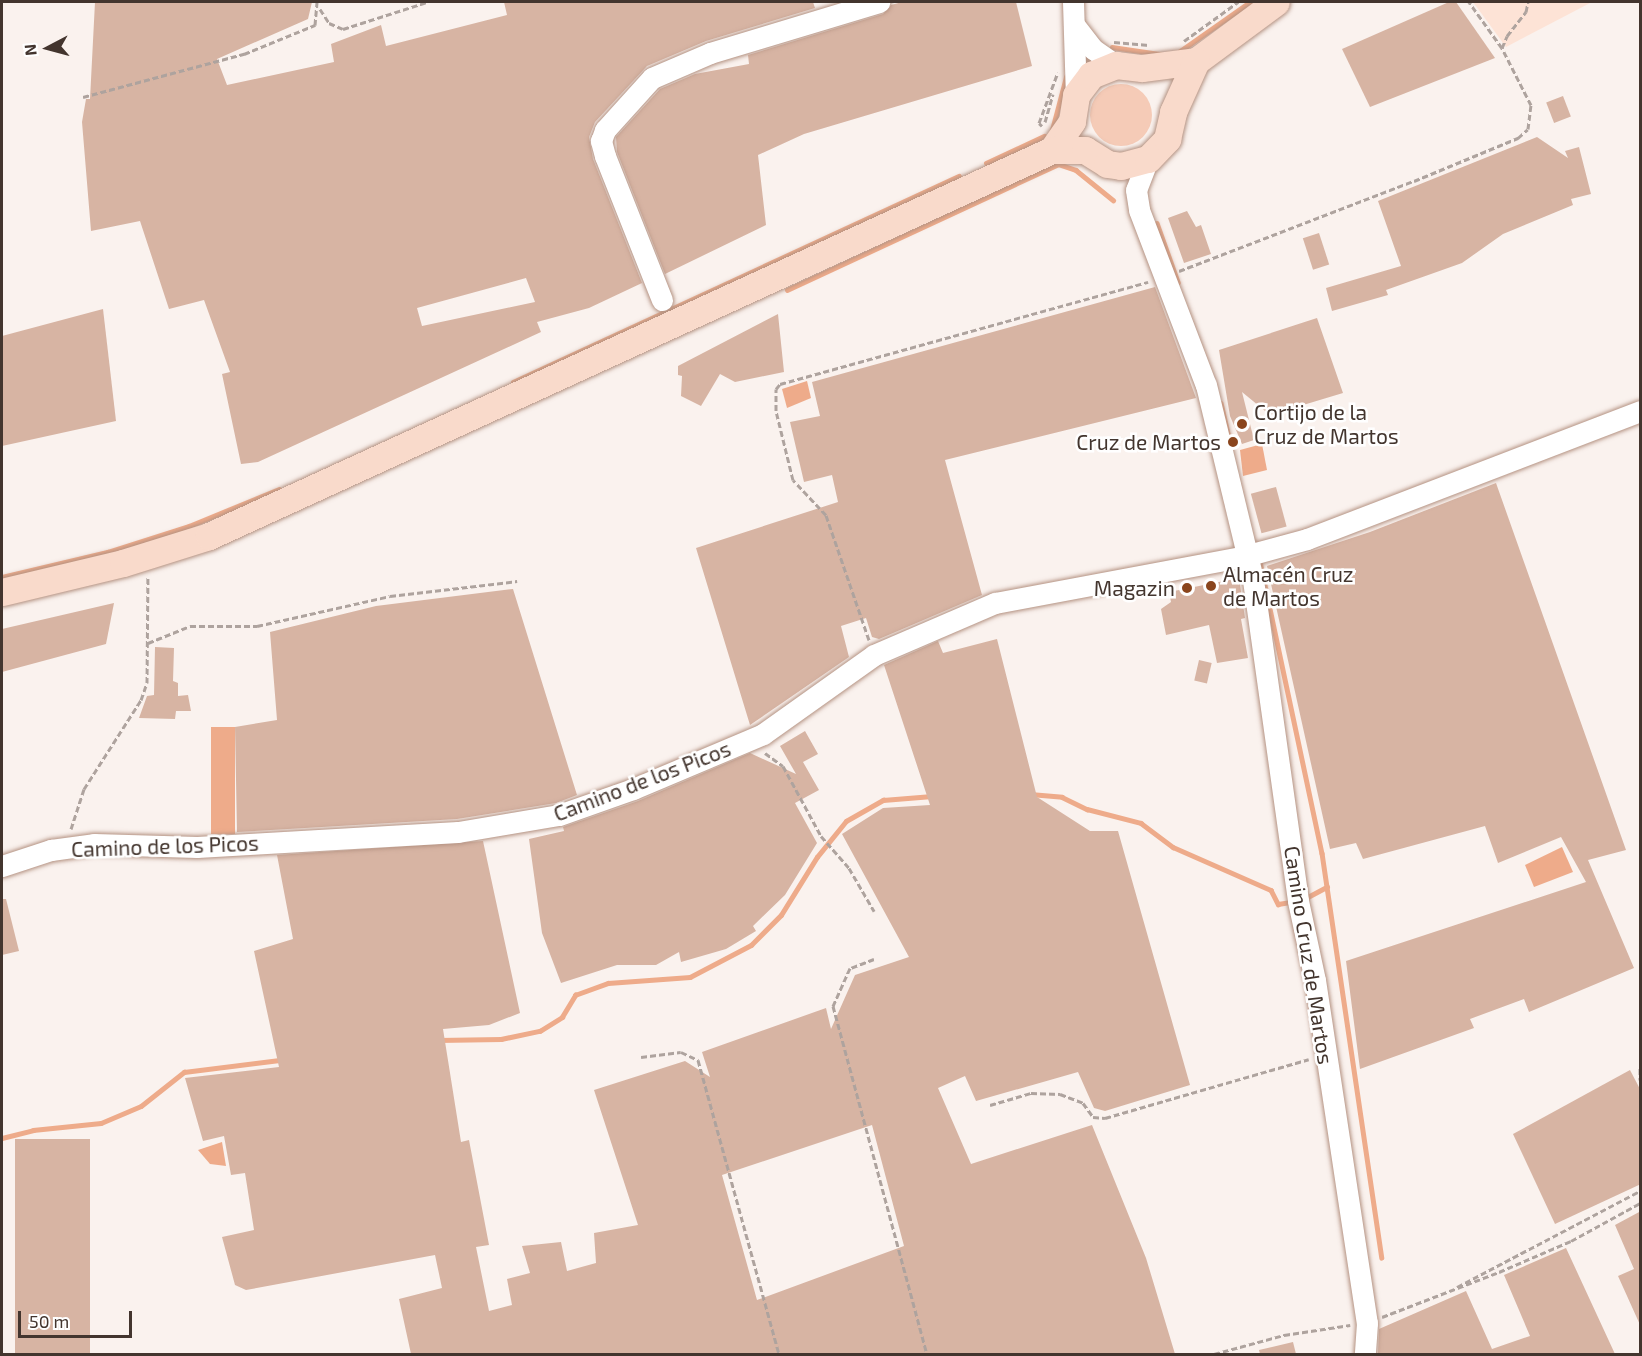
<!DOCTYPE html>
<html>
<head>
<meta charset="utf-8">
<style>
	body { margin:0 }
	#map { position:relative; width:1642px; height:1356px; overflow:hidden; background:#faf2ee; font-family:"Exo 2",sans-serif }
	div>[style] { position:absolute }
	.built>* { inset:0; background:#fde3d6 }
	.green>* { inset:0; background:#f5cbb7 }
	.round { border-radius:50% }
	.water>* { inset:0; background:#eeab8a; transform-origin:0 0 }
	.stream>* { height:4.5px; margin:-2.25px; padding:0 2.25px; transform-origin:2.25px; border-radius:2.25px; background:#eeab8a }
	.building>* { inset:0; background:#d7b4a3; transform-origin:0 0 }
	.path>* { height:3px; margin-top:-1.5px; transform-origin:0; background:repeating-linear-gradient(90deg,#aea39e 0 6px,transparent 0 9px) }
	.roads { filter:drop-shadow(0 0 2px #b49282) drop-shadow(0 0 2px #b49282) }
	.minor>* { height:21px; margin:-10.5px; padding:0 10.5px; transform-origin:10.5px; border-radius:10.5px; background:#fff }
	.major>* { height:27px; margin:-13.5px; padding:0 13.5px; transform-origin:13.5px; border-radius:13.5px; background:#f9dacb }
	.dots>* { width:16px; height:16px; translate:-50% -50%; box-sizing:border-box; border:3px solid #fff; border-radius:50% }
	span { translate:-50% -50%; white-space:nowrap; text-align:center; line-height:1.15; -webkit-text-stroke:5px #fff; paint-order:stroke }
	.poi-label { font-size:21px; color:#43352e }
	.left { translate:0 -50%; text-align:left }
	.right { translate:-100% -50%; text-align:right }
	.street-label { font-size:21px; color:#43352e }
	.frame { position:absolute; inset:0; border:3px solid #43352e; pointer-events:none }
	.north { position:absolute; left:18px; top:18px; width:60px; height:60px; -webkit-text-stroke:4px #fff; paint-order:stroke; rotate:264deg; font-size:16px; font-weight:700; line-height:24px; text-align:center; color:#43352e }
	.north::after { content:''; display:block; margin:auto; width:21px; height:27px; background:#43352e; clip-path:polygon(50% 0,100% 100%,50% 72%,0 100%) }
	.scale { position:absolute; left:18px; top:1311px; width:114px; height:27px; box-sizing:border-box; border:3px solid #43352e; border-top:0; padding-left:8px; font-size:18px; line-height:21px; white-space:nowrap; color:#43352e; -webkit-text-stroke:4px #fff; paint-order:stroke }
</style>
</head>
<body>
<div id="map">
	<div class="built">
		<div style="clip-path:polygon(1473px 2px,1592px 2px,1506px 47px)"></div>
	</div>
	<div class="green">
		<div class="round" style="left:1090px;top:84px;width:62px;height:62px"></div>
	</div>
	<div class="water">
		<div style="clip-path:polygon(807px 381px,811px 398px,787px 408px,782px 389px)"></div>
		<div style="clip-path:polygon(1262px 444px,1267px 470px,1243px 476px,1240px 450px)"></div>
		<div style="left:211px;top:727px;width:24px;height:107px"></div>
		<div style="clip-path:polygon(1562px 847px,1573px 872px,1534px 887px,1525px 865px)"></div>
		<div style="clip-path:polygon(222px 1142px,226px 1166px,210px 1164px,198px 1150px)"></div>
	</div>
	<div class="stream">
		<div style="left:1112px;top:47px;width:49px;rotate:8.3deg"></div>
		<div style="left:1180px;top:51px;width:85px;rotate:-35deg"></div>
		<div style="left:1052px;top:130px;width:55px;rotate:-75.2deg"></div>
		<div style="left:986px;top:163px;width:64px;rotate:-25deg"></div>
		<div style="left:1157px;top:223px;width:63px;rotate:70.4deg"></div>
		<div style="left:787px;top:290px;width:299px;rotate:-24.9deg"></div>
		<div style="left:1058px;top:164px;width:19px;rotate:18deg"></div>
		<div style="left:1076px;top:170px;width:48px;rotate:39deg"></div>
		<div style="left:513px;top:382px;width:491px;rotate:-24.8deg"></div>
		<div style="left:1221px;top:403px;width:40px;rotate:77deg"></div>
		<div style="left:1259px;top:557px;width:303px;rotate:78deg"></div>
		<div style="left:1322px;top:853px;width:409px;rotate:81.6deg"></div>
		<div style="left:2px;top:577px;width:109px;rotate:-13.3deg"></div>
		<div style="left:108px;top:552px;width:85px;rotate:-17.8deg"></div>
		<div style="left:189px;top:526px;width:97px;rotate:-22.3deg"></div>
		<div style="left:1030px;top:794px;width:32px;rotate:5deg"></div>
		<div style="left:1062px;top:797px;width:28px;rotate:26deg"></div>
		<div style="left:1087px;top:809px;width:56px;rotate:14.5deg"></div>
		<div style="left:1141px;top:823px;width:40px;rotate:37deg"></div>
		<div style="left:1173px;top:847px;width:107px;rotate:23.7deg"></div>
		<div style="left:1271px;top:890px;width:16px;rotate:63deg"></div>
		<div style="left:1278px;top:904px;width:13px;rotate:-9deg"></div>
		<div style="left:1304px;top:899px;width:26px;rotate:-28deg"></div>
		<div style="left:438px;top:1040px;width:63px;rotate:-0.9deg"></div>
		<div style="left:501px;top:1039px;width:40px;rotate:-12deg"></div>
		<div style="left:540px;top:1031px;width:26px;rotate:-32deg"></div>
		<div style="left:562px;top:1017px;width:26px;rotate:-59deg"></div>
		<div style="left:575px;top:995px;width:35px;rotate:-20deg"></div>
		<div style="left:608px;top:983px;width:82px;rotate:-4.2deg"></div>
		<div style="left:690px;top:977px;width:69px;rotate:-27.7deg"></div>
		<div style="left:751px;top:945px;width:42px;rotate:-45deg"></div>
		<div style="left:781px;top:915px;width:68px;rotate:-58.2deg"></div>
		<div style="left:817px;top:857px;width:46px;rotate:-51.1deg"></div>
		<div style="left:846px;top:821px;width:43px;rotate:-29.6deg"></div>
		<div style="left:883px;top:800px;width:49px;rotate:-4.7deg"></div>
		<div style="left:2px;top:1138px;width:32px;rotate:-14deg"></div>
		<div style="left:33px;top:1130px;width:68px;rotate:-5.9deg"></div>
		<div style="left:101px;top:1123px;width:43px;rotate:-23deg"></div>
		<div style="left:141px;top:1106px;width:55px;rotate:-38.3deg"></div>
		<div style="left:184px;top:1072px;width:98px;rotate:-7.1deg"></div>
	</div>
	<div class="building">
		<div style="clip-path:polygon(evenodd,95px 2px,312px 2px,308px 19px,217px 59px,227px 85px,334px 62px,331px 44px,381px 25px,386px 46px,507px 15px,504px 2px,813px 2px,815px 8px,706px 41px,647px 66px,595px 122px,589px 137px,593px 159px,642px 283px,589px 308px,537px 322px,541px 332px,258px 462px,241px 464px,222px 374px,230px 372px,204px 300px,169px 309px,140px 221px,91px 231px,82px 122px,86px 99px,90px 99px,95px 2px,526px 278px,535px 302px,422px 326px,417px 308px,526px 278px)"></div>
		<div style="clip-path:polygon(902px 2px,1016px 2px,1032px 66px,804px 134px,758px 155px,766px 225px,665px 274px,617px 152px,616px 137px,660px 89px,695px 74px,749px 64px,748px 55px,883px 14px,891px 5px)"></div>
		<div style="clip-path:polygon(1449px 2px,1456px 2px,1495px 58px,1370px 107px,1342px 49px)"></div>
		<div style="left:1563px;top:96px;width:22px;height:18px;rotate:69deg"></div>
		<div style="clip-path:polygon(1537px 137px,1568px 158px,1565px 151px,1579px 147px,1591px 194px,1571px 199px,1573px 205px,1503px 234px,1462px 263px,1386px 290px,1388px 295px,1332px 311px,1326px 288px,1401px 266px,1378px 201px)"></div>
		<div style="clip-path:polygon(1187px 211px,1196px 227px,1201px 225px,1211px 254px,1184px 263px,1168px 218px)"></div>
		<div style="left:1319px;top:233px;width:33px;height:17px;rotate:72deg"></div>
		<div style="clip-path:polygon(1155px 287px,1196px 398px,945px 460px,982px 595px,879px 639px,872px 637px,866px 618px,841px 626px,849px 657px,750px 725px,696px 548px,838px 502px,832px 475px,804px 482px,790px 422px,820px 416px,812px 382px)"></div>
		<div style="clip-path:polygon(103px 309px,116px 421px,2px 446px,2px 336px)"></div>
		<div style="clip-path:polygon(778px 314px,784px 372px,735px 382px,720px 374px,701px 406px,681px 396px,682px 376px,678px 375px,678px 366px)"></div>
		<div style="clip-path:polygon(1317px 318px,1343px 393px,1270px 415px,1242px 392px,1254px 440px,1242px 444px,1230px 416px,1219px 350px)"></div>
		<div style="clip-path:polygon(1496px 483px,1626px 850px,1588px 860px,1634px 968px,1529px 1012px,1524px 999px,1470px 1019px,1474px 1028px,1360px 1069px,1346px 961px,1586px 882px,1561px 837px,1498px 863px,1485px 826px,1363px 859px,1356px 843px,1330px 849px,1267px 566px,1370px 532px)"></div>
		<div style="left:1276px;top:487px;width:41px;height:26px;rotate:75deg"></div>
		<div style="clip-path:polygon(1239px 578px,1245px 618px,1241px 619px,1248px 658px,1217px 663px,1209px 625px,1166px 635px,1161px 609px,1171px 602px,1169px 592px)"></div>
		<div style="clip-path:polygon(513px 589px,577px 795px,556px 803px,457px 819px,237px 832px,235px 727px,277px 720px,270px 632px,376px 606px)"></div>
		<div style="clip-path:polygon(114px 603px,106px 644px,2px 672px,2px 629px)"></div>
		<div style="clip-path:polygon(evenodd,997px 639px,1037px 797px,1090px 831px,1118px 831px,1190px 1085px,1105px 1111px,1094px 1108px,1078px 1072px,976px 1101px,965px 1076px,938px 1088px,971px 1164px,1092px 1125px,1146px 1258px,1175px 1354px,411px 1354px,399px 1299px,442px 1288px,435px 1255px,246px 1290px,235px 1285px,222px 1237px,254px 1230px,245px 1173px,231px 1175px,224px 1136px,203px 1141px,185px 1078px,279px 1067px,254px 951px,293px 939px,277px 855px,483px 841px,520px 1013px,489px 1025px,443px 1029px,461px 1142px,469px 1140px,489px 1245px,476px 1247px,489px 1311px,512px 1305px,507px 1279px,530px 1273px,522px 1246px,561px 1242px,567px 1271px,596px 1263px,594px 1233px,638px 1225px,594px 1090px,685px 1061px,710px 1077px,702px 1052px,826px 1008px,831px 1029px,855px 975px,909px 957px,842px 834px,883px 808px,930px 805px,884px 665px,938px 641px,943px 653px,997px 639px,872px 1125px,904px 1246px,757px 1300px,722px 1175px,872px 1125px)"></div>
		<div style="clip-path:polygon(155px 647px,174px 648px,173px 681px,178px 683px,178px 696px,188px 695px,191px 711px,176px 711px,175px 719px,139px 718px,147px 696px,154px 695px)"></div>
		<div style="left:1199px;top:660px;width:13px;height:21px;rotate:13deg"></div>
		<div style="clip-path:polygon(805px 731px,818px 754px,803px 762px,819px 790px,795px 803px,817px 843px,785px 895px,753px 926px,756px 931px,726px 949px,681px 962px,679px 952px,656px 965px,617px 965px,561px 983px,542px 933px,529px 839px,564px 831px,563px 827px,638px 801px,750px 753px,796px 774px,780px 746px)"></div>
		<div style="clip-path:polygon(2px 899px,6px 899px,19px 951px,2px 955px)"></div>
		<div style="clip-path:polygon(1630px 1070px,1641px 1091px,1641px 1184px,1555px 1224px,1513px 1134px)"></div>
		<div style="left:90px;top:1139px;width:215px;height:75px;rotate:90deg"></div>
		<div style="clip-path:polygon(1641px 1211px,1641px 1327px,1618px 1276px,1634px 1269px,1615px 1225px)"></div>
		<div style="clip-path:polygon(1566px 1248px,1615px 1354px,1378px 1354px,1379px 1329px,1466px 1291px,1492px 1349px,1530px 1336px,1504px 1275px)"></div>
		<div style="clip-path:polygon(1293px 1342px,1296px 1354px,1260px 1354px,1259px 1350px)"></div>
	</div>
	<div class="path">
		<div style="left:320px;top:9px;width:17px;rotate:57deg"></div>
		<div style="left:329px;top:23px;width:15px;rotate:23deg"></div>
		<div style="left:343px;top:29px;width:88px;rotate:-17.8deg"></div>
		<div style="left:1184px;top:41px;width:67px;rotate:-35.8deg"></div>
		<div style="left:1114px;top:42px;width:35px;rotate:5deg"></div>
		<div style="left:1502px;top:48px;width:13px;rotate:-67deg"></div>
		<div style="left:1507px;top:36px;width:31px;rotate:-52deg"></div>
		<div style="left:1526px;top:12px;width:10px;rotate:-79deg"></div>
		<div style="left:83px;top:97px;width:167px;rotate:-15deg"></div>
		<div style="left:244px;top:54px;width:77px;rotate:-22.2deg"></div>
		<div style="left:315px;top:25px;width:23px;rotate:-85deg"></div>
		<div style="left:1045px;top:122px;width:29px;rotate:-74deg"></div>
		<div style="left:1042px;top:126px;width:4px;rotate:-135deg"></div>
		<div style="left:1039px;top:123px;width:54px;rotate:-69.6deg"></div>
		<div style="left:1179px;top:271px;width:252px;rotate:-21deg"></div>
		<div style="left:1414px;top:181px;width:113px;rotate:-22.5deg"></div>
		<div style="left:1518px;top:138px;width:13px;rotate:-42deg"></div>
		<div style="left:1528px;top:129px;width:24px;rotate:-83deg"></div>
		<div style="left:1531px;top:105px;width:64px;rotate:-117deg"></div>
		<div style="left:1502px;top:48px;width:57px;rotate:-125.7deg"></div>
		<div style="left:869px;top:640px;width:132px;rotate:-109deg"></div>
		<div style="left:826px;top:515px;width:48px;rotate:-133.3deg"></div>
		<div style="left:793px;top:480px;width:71px;rotate:-103.8deg"></div>
		<div style="left:776px;top:411px;width:22px;rotate:-90deg"></div>
		<div style="left:776px;top:389px;width:6px;rotate:-51deg"></div>
		<div style="left:780px;top:384px;width:382px;rotate:-15.5deg"></div>
		<div style="left:148px;top:643px;width:45px;rotate:-22deg"></div>
		<div style="left:190px;top:626px;width:67px"></div>
		<div style="left:257px;top:626px;width:136px;rotate:-12.7deg"></div>
		<div style="left:390px;top:596px;width:128px;rotate:-6.7deg"></div>
		<div style="left:765px;top:753px;width:22px;rotate:36deg"></div>
		<div style="left:783px;top:766px;width:80px;rotate:61.5deg"></div>
		<div style="left:821px;top:836px;width:43px;rotate:48.8deg"></div>
		<div style="left:849px;top:868px;width:50px;rotate:59.8deg"></div>
		<div style="left:71px;top:829px;width:42px;rotate:-72deg"></div>
		<div style="left:84px;top:789px;width:106px;rotate:-57.4deg"></div>
		<div style="left:141px;top:700px;width:18px;rotate:-71deg"></div>
		<div style="left:147px;top:683px;width:106px;rotate:-89.5deg"></div>
		<div style="left:874px;top:959px;width:26px;rotate:159deg"></div>
		<div style="left:850px;top:968px;width:42px;rotate:114.1deg"></div>
		<div style="left:833px;top:1006px;width:360px;rotate:74.9deg"></div>
		<div style="left:641px;top:1057px;width:40px;rotate:-7.1deg"></div>
		<div style="left:681px;top:1052px;width:19px;rotate:25deg"></div>
		<div style="left:698px;top:1060px;width:305px;rotate:74.6deg"></div>
		<div style="left:1640px;top:1068px;width:12px;rotate:90deg"></div>
		<div style="left:990px;top:1105px;width:43px;rotate:-16.3deg"></div>
		<div style="left:1031px;top:1093px;width:29px;rotate:2deg"></div>
		<div style="left:1060px;top:1094px;width:25px;rotate:21deg"></div>
		<div style="left:1083px;top:1103px;width:17px;rotate:54deg"></div>
		<div style="left:1093px;top:1117px;width:12px;rotate:5deg"></div>
		<div style="left:1105px;top:1118px;width:212px;rotate:-16.1deg"></div>
		<div style="left:1457px;top:1287px;width:207px;rotate:-27.7deg"></div>
		<div style="left:1382px;top:1317px;width:125px;rotate:-21deg"></div>
		<div style="left:1499px;top:1272px;width:78px;rotate:-23.3deg"></div>
		<div style="left:1571px;top:1241px;width:79px;rotate:-28.8deg"></div>
		<div style="left:1214px;top:1354px;width:73px;rotate:-15.2deg"></div>
		<div style="left:1284px;top:1335px;width:67px;rotate:-8.6deg"></div>
	</div>
	<div class="roads">
		<div class="minor">
			<div style="left:1073px;top:2px;width:93px;rotate:88.2deg"></div>
			<div style="left:1075px;top:26px;width:29px;rotate:52deg"></div>
			<div style="left:1093px;top:49px;width:28px;rotate:35deg"></div>
			<div style="left:1148px;top:159px;width:33px;rotate:111deg"></div>
			<div style="left:1136px;top:190px;width:20px;rotate:81deg"></div>
			<div style="left:1139px;top:210px;width:187px;rotate:69.1deg"></div>
			<div style="left:1206px;top:385px;width:201px;rotate:76.4deg"></div>
			<div style="left:1253px;top:580px;width:324px;rotate:82deg"></div>
			<div style="left:1298px;top:901px;width:81px;rotate:77.9deg"></div>
			<div style="left:1315px;top:980px;width:347px;rotate:81.4deg"></div>
			<div style="left:1367px;top:1323px;width:31px;rotate:94deg"></div>
			<div style="left:662px;top:300px;width:155px;rotate:-111.6deg"></div>
			<div style="left:605px;top:156px;width:16px;rotate:-105deg"></div>
			<div style="left:601px;top:141px;width:12px;rotate:-70deg"></div>
			<div style="left:605px;top:130px;width:70px;rotate:-47.9deg"></div>
			<div style="left:652px;top:78px;width:63px;rotate:-23.3deg"></div>
			<div style="left:710px;top:53px;width:177px;rotate:-16.8deg"></div>
			<div style="left:2px;top:866px;width:52px;rotate:-18.1deg"></div>
			<div style="left:51px;top:850px;width:43px;rotate:-7.9deg"></div>
			<div style="left:94px;top:844px;width:103px;rotate:1.7deg"></div>
			<div style="left:197px;top:847px;width:261px;rotate:-3.3deg"></div>
			<div style="left:458px;top:832px;width:102px;rotate:-9.6deg"></div>
			<div style="left:559px;top:815px;width:78px;rotate:-19.4deg"></div>
			<div style="left:633px;top:789px;width:141px;rotate:-22.9deg"></div>
			<div style="left:763px;top:734px;width:136px;rotate:-35.4deg"></div>
			<div style="left:874px;top:655px;width:132px;rotate:-23.3deg"></div>
			<div style="left:995px;top:603px;width:254px;rotate:-10.6deg"></div>
			<div style="left:1245px;top:556px;width:64px;rotate:-15.3deg"></div>
			<div style="left:1307px;top:539px;width:357px;rotate:-21deg"></div>
		</div>
		<div class="major">
			<div style="left:1052px;top:150px;width:35px;rotate:-55deg"></div>
			<div style="left:1072px;top:121px;width:26px;rotate:-81deg"></div>
			<div style="left:1076px;top:95px;width:25px;rotate:-53deg"></div>
			<div style="left:1091px;top:75px;width:27px;rotate:-22deg"></div>
			<div style="left:1116px;top:65px;width:26px;rotate:7deg"></div>
			<div style="left:1142px;top:68px;width:54px;rotate:-7.4deg"></div>
			<div style="left:1196px;top:61px;width:99px;rotate:-36.4deg"></div>
			<div style="left:2px;top:592px;width:124px;rotate:-13.5deg"></div>
			<div style="left:123px;top:563px;width:90px;rotate:-17.4deg"></div>
			<div style="left:209px;top:536px;width:927px;rotate:-24.6deg"></div>
			<div style="left:1052px;top:150px;width:33px"></div>
			<div style="left:1085px;top:150px;width:26px;rotate:32deg"></div>
			<div style="left:1107px;top:164px;width:14px;rotate:8deg"></div>
			<div style="left:1121px;top:166px;width:28px;rotate:-15deg"></div>
			<div style="left:1148px;top:159px;width:28px;rotate:-46deg"></div>
			<div style="left:1167px;top:139px;width:28px;rotate:-77deg"></div>
			<div style="left:1173px;top:112px;width:56px;rotate:-65.7deg"></div>
		</div>
	</div>
	<div class="dots">
		<div style="left:1242px;top:424px;background:#8a451d"></div>
		<div style="left:1233px;top:442px;background:#8a451d"></div>
		<div style="left:1211px;top:586px;background:#8a451d"></div>
		<div style="left:1187px;top:588px;background:#8a451d"></div>
	</div>
	<div class="poi-label">
		<span class="left" style="left:1254px;top:424px">Cortijo de la<br>Cruz de Martos</span>
		<span class="right" style="left:1221px;top:442px">Cruz de Martos</span>
		<span class="left" style="left:1223px;top:586px">Almacén Cruz<br>de Martos</span>
		<span class="right" style="left:1175px;top:588px">Magazin</span>
	</div>
	<div class="street-label">
		<span style="left:642px;top:781px;rotate:-21deg">Camino de los Picos</span>
		<span style="left:165px;top:846px;rotate:-2deg">Camino de los Picos</span>
		<span style="left:1309px;top:955px;rotate:81deg">Camino Cruz de Martos</span>
	</div>
	<div class="frame"></div>
	<div class="north">N</div>
	<div class="scale">50 m</div>
</div>
</body>
</html>
